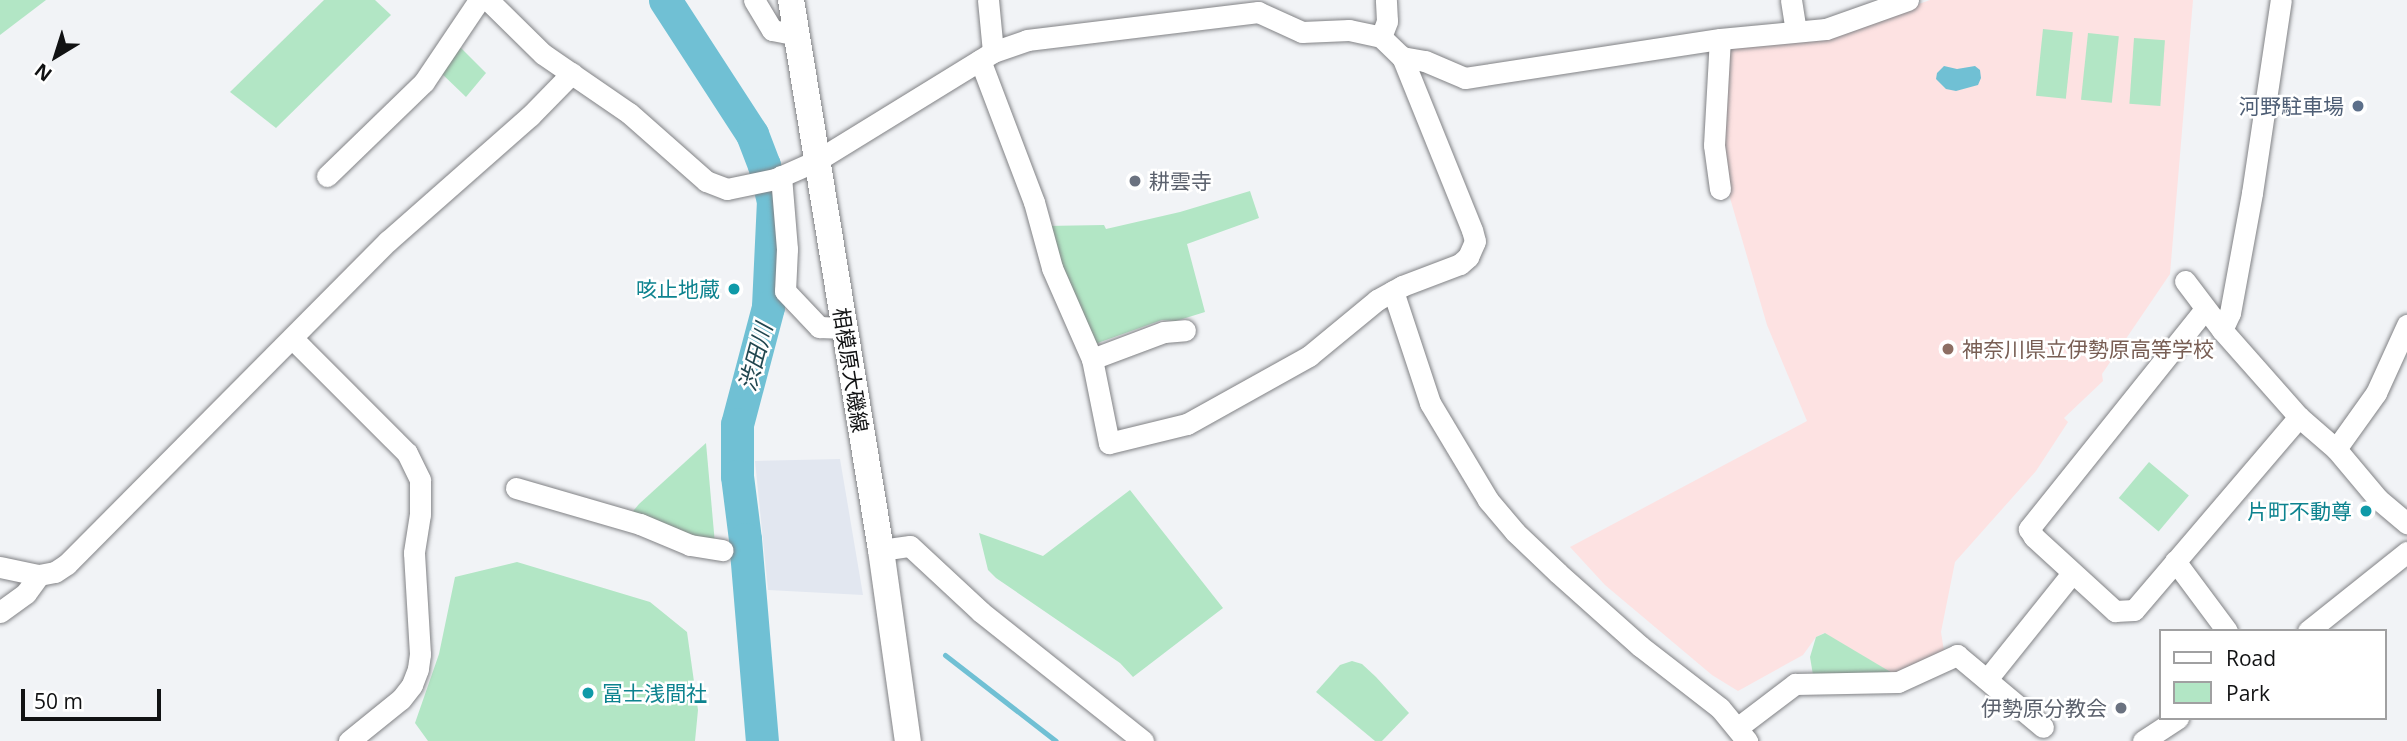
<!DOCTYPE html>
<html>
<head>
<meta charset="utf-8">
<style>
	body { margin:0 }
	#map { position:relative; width:2407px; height:741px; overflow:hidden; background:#f1f3f6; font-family:"Open Sans","Noto Sans JP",sans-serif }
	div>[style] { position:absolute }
	.built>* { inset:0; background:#e2e7f0 }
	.education>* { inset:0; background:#fde2e2 }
	.green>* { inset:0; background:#b2e6c5; transform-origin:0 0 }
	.water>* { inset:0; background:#70c0d4 }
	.stream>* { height:5px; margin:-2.5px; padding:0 2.5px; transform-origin:2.5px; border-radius:2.5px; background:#70c0d4 }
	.river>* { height:33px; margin:-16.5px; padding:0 16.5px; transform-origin:16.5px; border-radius:16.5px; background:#70c0d4 }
	.roads { filter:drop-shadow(0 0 2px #818285) drop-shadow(0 0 2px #818285) }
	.minor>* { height:21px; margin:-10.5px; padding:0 10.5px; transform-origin:10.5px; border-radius:10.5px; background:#fff }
	.major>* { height:26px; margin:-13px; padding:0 13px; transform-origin:13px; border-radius:13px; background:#fff }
	.dots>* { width:19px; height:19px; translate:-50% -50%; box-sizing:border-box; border:4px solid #fff; border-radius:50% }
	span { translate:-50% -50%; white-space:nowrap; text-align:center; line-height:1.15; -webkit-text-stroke:5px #fff; paint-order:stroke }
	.service-label { font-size:21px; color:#4e5e75 }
	.right { translate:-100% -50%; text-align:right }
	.worship-label { font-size:21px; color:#5b616d }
	.left { translate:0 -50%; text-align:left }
	.culture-label { font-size:21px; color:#0d838f }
	.education-label { font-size:21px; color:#785e54 }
	.street-label { font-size:21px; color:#111213 }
	.water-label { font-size:23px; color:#214750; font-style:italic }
	.legend { position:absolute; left:2159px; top:629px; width:228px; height:91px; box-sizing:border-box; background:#fff; border:2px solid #a0a0a1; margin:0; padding:9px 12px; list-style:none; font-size:21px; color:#111213 }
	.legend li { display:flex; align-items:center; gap:14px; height:35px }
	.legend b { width:35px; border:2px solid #a0a0a1 }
	.north { position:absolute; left:21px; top:21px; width:70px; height:70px; -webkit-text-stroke:5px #fff; paint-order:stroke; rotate:218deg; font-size:19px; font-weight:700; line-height:28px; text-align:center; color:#111213 }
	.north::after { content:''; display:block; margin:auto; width:24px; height:32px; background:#111213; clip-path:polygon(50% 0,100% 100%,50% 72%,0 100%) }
	.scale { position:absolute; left:21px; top:689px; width:140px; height:32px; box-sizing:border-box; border:4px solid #111213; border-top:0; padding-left:9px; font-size:21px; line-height:24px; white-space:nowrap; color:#111213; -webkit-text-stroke:5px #fff; paint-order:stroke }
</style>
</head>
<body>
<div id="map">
	<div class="built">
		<div style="clip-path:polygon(840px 459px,863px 595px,768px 590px,755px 461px)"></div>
	</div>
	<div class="education">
		<div style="clip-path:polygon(1930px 0,2193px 0,2170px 274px,2102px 374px,2103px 381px,2064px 418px,2068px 422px,2036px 471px,1955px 562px,1941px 632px,1944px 651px,1895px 675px,1824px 633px,1816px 637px,1803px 655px,1738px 691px,1712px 675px,1605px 585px,1570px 547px,1807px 421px,1767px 325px,1730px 198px,1723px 154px,1729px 49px,1829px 36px)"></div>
	</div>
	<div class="green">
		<div style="clip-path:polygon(0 0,46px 0,0 35px)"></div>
		<div style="clip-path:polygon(324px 0,375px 0,391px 15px,276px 128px,230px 92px)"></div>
		<div style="left:2043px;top:29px;width:30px;height:67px;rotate:6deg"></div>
		<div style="left:2088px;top:33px;width:31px;height:67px;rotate:6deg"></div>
		<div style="left:2134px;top:38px;width:31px;height:66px;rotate:4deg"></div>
		<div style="clip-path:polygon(458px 45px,486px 73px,466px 97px,439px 71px)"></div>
		<div style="clip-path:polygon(1250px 191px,1259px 218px,1187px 244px,1205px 312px,1176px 321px,1162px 320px,1092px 345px,1045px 226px,1104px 225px,1106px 229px,1180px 212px)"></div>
		<div style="clip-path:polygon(706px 443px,715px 544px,629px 516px,639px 504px)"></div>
		<div style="left:2149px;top:462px;width:52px;height:47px;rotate:40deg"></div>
		<div style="clip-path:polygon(1130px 490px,1223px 608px,1133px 677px,1120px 663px,996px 578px,988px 570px,979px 533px,1043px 556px)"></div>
		<div style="clip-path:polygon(517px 562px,650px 602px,687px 632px,698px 710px,695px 741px,428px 741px,415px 723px,439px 654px,455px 577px)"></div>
		<div style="clip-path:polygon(1825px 633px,1899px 677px,1814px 681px,1810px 657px,1816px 637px)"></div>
		<div style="clip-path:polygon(1352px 661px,1362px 664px,1376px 677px,1409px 713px,1382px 741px,1375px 741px,1316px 692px,1340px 665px)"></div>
	</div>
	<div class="water">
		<div style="clip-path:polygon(1944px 66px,1957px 69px,1975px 66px,1980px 70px,1981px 78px,1978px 85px,1956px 91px,1946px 89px,1936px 79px,1937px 73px)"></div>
	</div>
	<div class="stream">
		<div style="left:945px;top:655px;width:140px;rotate:37.8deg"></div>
	</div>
	<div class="river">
		<div style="left:665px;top:0;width:160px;rotate:57deg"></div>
		<div style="left:752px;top:134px;width:33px;rotate:69deg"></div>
		<div style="left:764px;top:165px;width:36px;rotate:76deg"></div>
		<div style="left:773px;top:200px;width:107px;rotate:92.7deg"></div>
		<div style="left:768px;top:307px;width:121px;rotate:104.8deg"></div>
		<div style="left:737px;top:424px;width:52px;rotate:90deg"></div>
		<div style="left:737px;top:476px;width:64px;rotate:82.8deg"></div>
		<div style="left:745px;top:539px;width:203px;rotate:85.2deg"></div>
	</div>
	<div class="roads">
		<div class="minor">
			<div style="left:488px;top:0;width:77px;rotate:44.5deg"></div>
			<div style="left:543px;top:54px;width:104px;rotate:34.5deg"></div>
			<div style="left:629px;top:113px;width:103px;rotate:41.4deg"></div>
			<div style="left:706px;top:181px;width:22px;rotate:21deg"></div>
			<div style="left:727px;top:189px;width:49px;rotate:-11.8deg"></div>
			<div style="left:775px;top:179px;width:45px;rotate:-23.7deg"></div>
			<div style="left:816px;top:161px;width:208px;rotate:-31.6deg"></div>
			<div style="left:993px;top:52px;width:36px;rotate:-19deg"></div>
			<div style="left:1027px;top:40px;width:233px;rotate:-6.9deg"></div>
			<div style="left:1258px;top:12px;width:48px;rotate:24.4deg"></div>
			<div style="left:1302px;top:32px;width:47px;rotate:-2.4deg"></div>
			<div style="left:1349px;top:30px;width:33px;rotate:12deg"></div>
			<div style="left:1381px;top:37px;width:29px;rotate:44deg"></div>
			<div style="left:1402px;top:57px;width:23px;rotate:10deg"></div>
			<div style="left:1425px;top:61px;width:43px;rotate:23deg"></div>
			<div style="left:1465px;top:78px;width:258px;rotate:-8.7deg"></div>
			<div style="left:1720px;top:39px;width:106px;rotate:-5.4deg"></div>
			<div style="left:1826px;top:29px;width:87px;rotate:-19.5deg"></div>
			<div style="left:754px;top:0;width:35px;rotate:59deg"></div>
			<div style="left:772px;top:30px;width:25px;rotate:11deg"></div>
			<div style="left:988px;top:0;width:52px;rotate:84.5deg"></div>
			<div style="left:1791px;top:0;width:31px;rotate:81deg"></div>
			<div style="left:1381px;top:37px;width:17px;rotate:-69deg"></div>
			<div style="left:1387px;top:21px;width:21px;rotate:-93deg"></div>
			<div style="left:980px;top:60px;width:152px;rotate:69.2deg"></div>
			<div style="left:1034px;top:202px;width:68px;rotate:74.7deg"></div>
			<div style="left:1052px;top:268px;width:99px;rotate:66.3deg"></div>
			<div style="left:1092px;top:359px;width:86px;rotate:78.6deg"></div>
			<div style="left:1109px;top:443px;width:80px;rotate:-13.7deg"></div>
			<div style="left:1187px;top:424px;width:140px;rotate:-29.1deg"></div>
			<div style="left:1309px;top:356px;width:88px;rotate:-39.5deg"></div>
			<div style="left:1377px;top:300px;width:29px;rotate:-29deg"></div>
			<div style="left:1402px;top:286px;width:62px;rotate:-20.8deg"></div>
			<div style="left:1460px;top:264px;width:11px;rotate:-41deg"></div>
			<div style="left:1468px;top:257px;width:17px;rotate:-66deg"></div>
			<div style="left:1475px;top:241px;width:11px;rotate:-105deg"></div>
			<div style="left:1472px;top:230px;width:187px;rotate:-112deg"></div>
			<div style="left:327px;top:176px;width:135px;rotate:-44.1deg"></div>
			<div style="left:424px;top:82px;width:99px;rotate:-56.1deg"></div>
			<div style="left:781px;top:176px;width:73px;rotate:85.3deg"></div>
			<div style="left:787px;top:249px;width:42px;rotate:92.7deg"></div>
			<div style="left:785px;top:291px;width:50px;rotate:46.6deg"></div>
			<div style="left:819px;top:327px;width:26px;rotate:2deg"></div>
			<div style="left:1720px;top:189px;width:44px;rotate:-97.8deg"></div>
			<div style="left:1714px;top:145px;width:106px;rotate:-86.8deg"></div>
			<div style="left:2185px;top:281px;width:61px;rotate:52.9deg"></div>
			<div style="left:2222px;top:330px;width:116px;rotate:48.5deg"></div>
			<div style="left:2299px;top:417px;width:49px;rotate:40.9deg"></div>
			<div style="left:2336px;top:449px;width:65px;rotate:50deg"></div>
			<div style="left:2378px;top:499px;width:38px;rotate:40deg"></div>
			<div style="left:1393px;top:291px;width:118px;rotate:71.7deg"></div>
			<div style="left:1430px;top:403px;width:113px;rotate:59.1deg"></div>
			<div style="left:1488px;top:500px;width:42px;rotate:49.8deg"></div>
			<div style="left:1515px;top:532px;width:59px;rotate:43.6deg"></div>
			<div style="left:1558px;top:573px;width:110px;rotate:41.7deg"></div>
			<div style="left:1640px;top:646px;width:101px;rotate:37.8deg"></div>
			<div style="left:1720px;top:708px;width:43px;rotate:50.7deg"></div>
			<div style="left:2205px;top:309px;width:282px;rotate:128.7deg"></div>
			<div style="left:2029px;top:529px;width:9px;rotate:58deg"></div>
			<div style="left:2034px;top:537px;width:110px;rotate:42.4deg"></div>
			<div style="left:2115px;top:611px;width:19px;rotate:-3deg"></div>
			<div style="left:2134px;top:610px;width:254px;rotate:-49.5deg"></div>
			<div style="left:2222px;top:330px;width:19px;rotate:-65deg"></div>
			<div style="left:2230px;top:313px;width:122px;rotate:-79.6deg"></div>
			<div style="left:2252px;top:193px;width:195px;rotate:-81.5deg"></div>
			<div style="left:293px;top:339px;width:161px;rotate:45deg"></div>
			<div style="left:407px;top:453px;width:30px;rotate:64deg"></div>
			<div style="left:420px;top:480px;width:34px;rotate:90deg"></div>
			<div style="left:420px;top:514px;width:39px;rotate:99deg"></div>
			<div style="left:414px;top:553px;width:101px;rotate:86.6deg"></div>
			<div style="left:420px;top:654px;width:15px;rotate:98deg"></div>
			<div style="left:418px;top:669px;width:17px;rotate:111deg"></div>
			<div style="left:412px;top:685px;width:18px;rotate:128deg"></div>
			<div style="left:401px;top:699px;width:67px;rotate:141.1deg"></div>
			<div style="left:1092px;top:359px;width:77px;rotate:-20.6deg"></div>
			<div style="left:1164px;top:332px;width:21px;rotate:-5deg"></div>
			<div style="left:2336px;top:449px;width:69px;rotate:-54.5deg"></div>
			<div style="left:2376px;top:393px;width:75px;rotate:-65.5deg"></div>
			<div style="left:516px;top:488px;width:129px;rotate:16.2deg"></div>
			<div style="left:640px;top:524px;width:54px;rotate:22.8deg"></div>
			<div style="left:690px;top:545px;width:33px;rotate:9deg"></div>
			<div style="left:881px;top:550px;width:29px;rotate:-8deg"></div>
			<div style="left:910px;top:546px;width:97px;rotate:42.9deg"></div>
			<div style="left:981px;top:612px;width:207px;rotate:38.5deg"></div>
			<div style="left:2175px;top:561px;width:87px;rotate:53.4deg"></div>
			<div style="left:0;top:567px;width:40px;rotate:12deg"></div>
			<div style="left:39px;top:575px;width:16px;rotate:-11deg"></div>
			<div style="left:55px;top:572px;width:14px;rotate:-34deg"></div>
			<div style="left:67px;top:564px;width:455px;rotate:-45.2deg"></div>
			<div style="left:388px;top:241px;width:189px;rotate:-41.4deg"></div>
			<div style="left:530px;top:116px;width:60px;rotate:-45.7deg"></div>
			<div style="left:0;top:612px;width:32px;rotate:-36deg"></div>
			<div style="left:26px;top:593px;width:22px;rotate:-54deg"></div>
			<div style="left:2308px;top:631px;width:127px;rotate:-38.6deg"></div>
			<div style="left:1988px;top:678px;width:134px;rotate:-51.3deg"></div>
			<div style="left:1737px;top:728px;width:73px;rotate:-37.2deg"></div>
			<div style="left:1795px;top:684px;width:103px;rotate:-1.1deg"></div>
			<div style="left:1898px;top:682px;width:65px;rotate:-24.6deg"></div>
			<div style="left:1957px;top:655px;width:112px;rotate:39.9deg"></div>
			<div style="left:2143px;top:741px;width:42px;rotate:-33.3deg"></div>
		</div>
		<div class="major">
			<div style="left:791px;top:0;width:557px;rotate:80.71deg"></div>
			<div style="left:881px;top:550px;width:193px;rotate:82deg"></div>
		</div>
	</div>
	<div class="dots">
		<div style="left:2358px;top:106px;background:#5c6f8a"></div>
		<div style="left:1135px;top:181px;background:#6b7280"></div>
		<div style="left:734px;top:289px;background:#0f9aa8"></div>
		<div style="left:1948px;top:349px;background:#8d6e63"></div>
		<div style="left:2366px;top:511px;background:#0f9aa8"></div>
		<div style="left:588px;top:693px;background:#0f9aa8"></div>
		<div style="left:2121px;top:708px;background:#6b7280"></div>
	</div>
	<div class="service-label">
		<span class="right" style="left:2344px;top:106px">河野駐車場</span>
	</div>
	<div class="worship-label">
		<span class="left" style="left:1149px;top:181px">耕雲寺</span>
		<span class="right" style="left:2107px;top:708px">伊勢原分教会</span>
	</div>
	<div class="culture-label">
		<span class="right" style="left:720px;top:289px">咳止地蔵</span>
		<span class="right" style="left:2352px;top:511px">片町不動尊</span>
		<span class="left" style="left:602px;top:693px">冨士浅間社</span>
	</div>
	<div class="education-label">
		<span class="left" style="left:1962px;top:349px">神奈川県立伊勢原高等学校</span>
	</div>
	<div class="street-label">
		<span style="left:851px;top:370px;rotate:81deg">相模原大磯線</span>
	</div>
	<div class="water-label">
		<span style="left:755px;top:357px;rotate:-75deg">渋田川</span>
	</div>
	<ul class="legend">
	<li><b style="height:9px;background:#fff"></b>Road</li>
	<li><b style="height:19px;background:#b2e6c5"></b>Park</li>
	</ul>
	<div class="north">N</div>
	<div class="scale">50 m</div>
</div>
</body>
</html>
